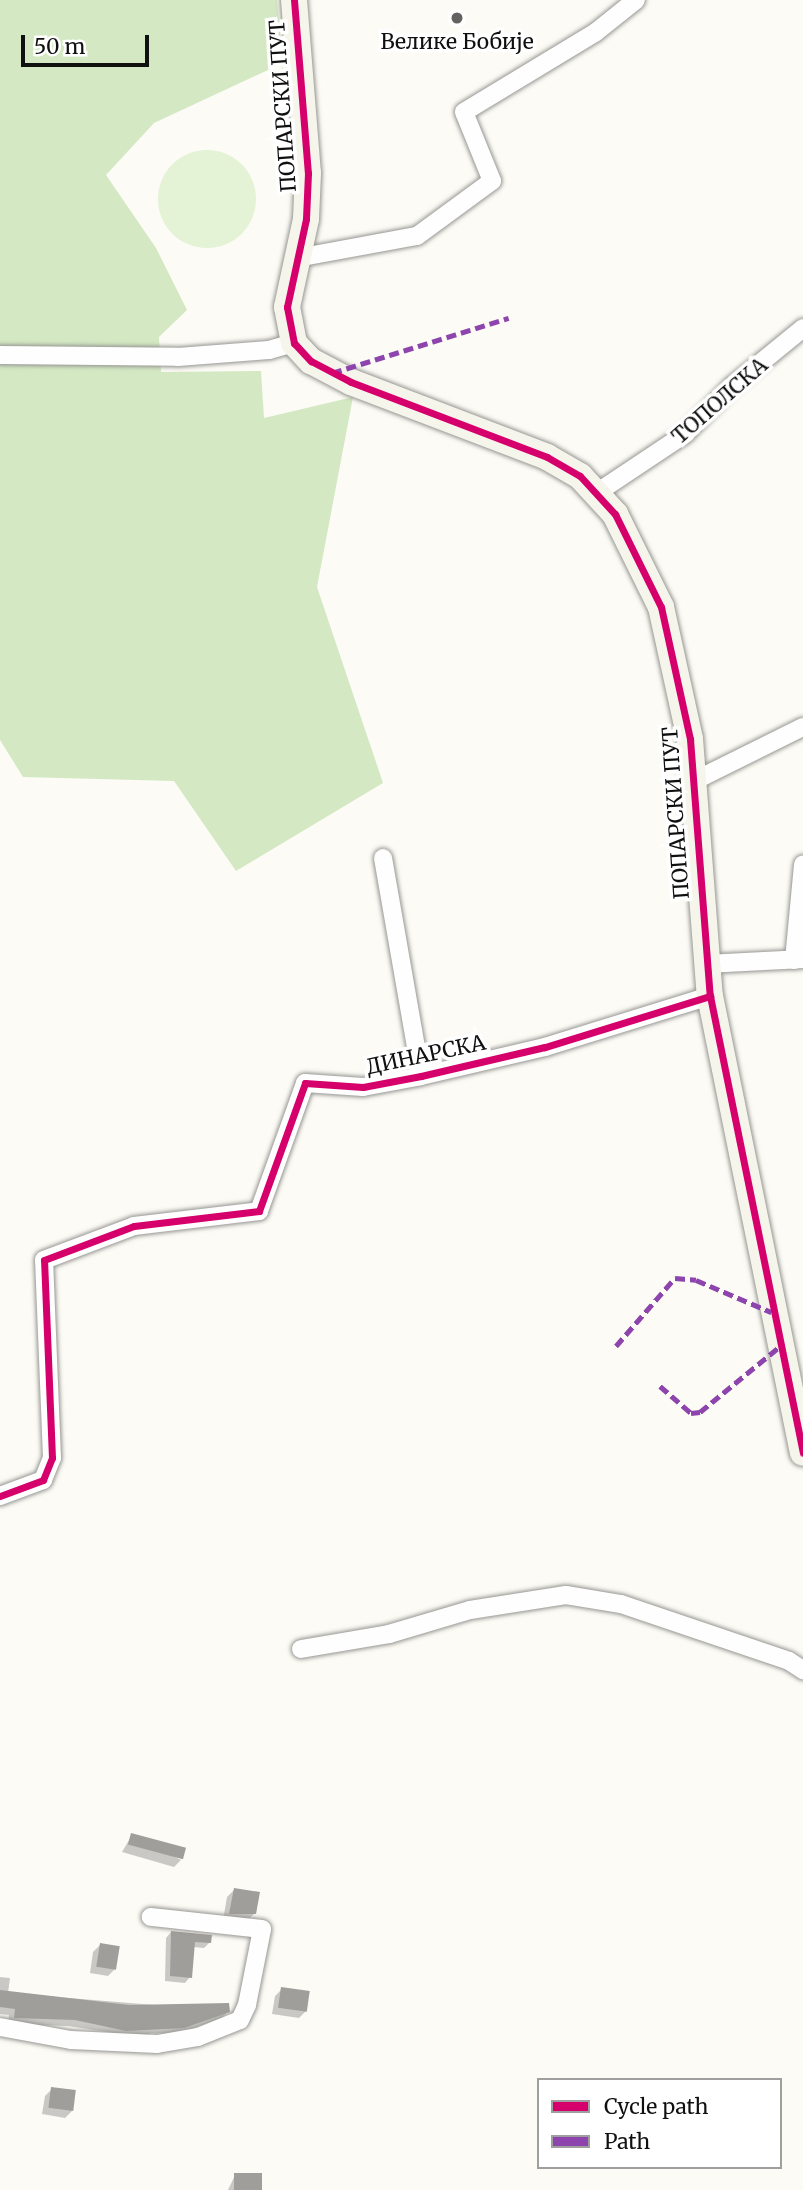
<!DOCTYPE html>
<html>
<head>
<meta charset="utf-8">
<style>
	body { margin:0 }
	#map { position:relative; width:803px; height:2190px; overflow:hidden; background:#fcfbf5; font-family:Merriweather,serif }
	div>[style] { position:absolute }
	.green>* { inset:0; background:#e4f2d5 }
	.round { border-radius:50% }
	.forest>* { inset:0; background:#d4e9c3 }
	.shadow>* { inset:0; background:#0003 }
	.building>* { inset:0; background:#a09e9a; transform-origin:0 0 }
	.roads { filter:drop-shadow(0 0 2px #969693) drop-shadow(0 0 2px #969693) }
	.street>* { height:18px; margin:-9px; padding:0 9px; transform-origin:9px; border-radius:9px; background:#fffefe }
	.secondary>* { height:26px; margin:-13px; padding:0 13px; transform-origin:13px; border-radius:13px; background:#f5f5eb }
	.quiet>* { height:5px; margin-top:-2.5px; transform-origin:0; background:repeating-linear-gradient(90deg,#8e44ad 0 10px,transparent 0 15px) }
	.cycleway>* { height:7px; margin:-3.5px; padding:0 3.5px; transform-origin:3.5px; border-radius:3.5px; background:#d6006c }
	.dots>* { width:19px; height:19px; translate:-50% -50%; box-sizing:border-box; border:4px solid #fff; border-radius:50% }
	span { translate:-50% -50%; white-space:nowrap; text-align:center; line-height:1.15; -webkit-text-stroke:7px #fff; paint-order:stroke }
	.poi-label { font-size:21px; color:#101010 }
	.street-label { font-size:21px; color:#101010 }
	.legend { position:absolute; left:537px; top:2078px; width:245px; height:91px; box-sizing:border-box; background:#fff; border:2px solid #9f9f9f; margin:0; padding:9px 12px; list-style:none; font-size:21px; color:#101010 }
	.legend li { display:flex; align-items:center; gap:14px; height:35px }
	.legend b { width:35px; border:2px solid #9f9f9f }
	.scale { position:absolute; left:21px; top:35px; width:128px; height:32px; box-sizing:border-box; border:4px solid #101010; border-top:0; padding-left:9px; font-size:21px; line-height:24px; white-space:nowrap; color:#101010; -webkit-text-stroke:5px #fff; paint-order:stroke }
</style>
</head>
<body>
<div id="map">
	<div class="green">
		<div class="round" style="left:158px;top:150px;width:98px;height:98px"></div>
	</div>
	<div class="forest">
		<div style="clip-path:polygon(0 0,277px 0,283px 63px,154px 123px,106px 175px,156px 248px,187px 310px,159px 337px,161px 372px,261px 371px,264px 418px,353px 397px,317px 587px,383px 783px,236px 871px,174px 781px,23px 777px,0 740px)"></div>
	</div>
	<div class="shadow">
		<div style="clip-path:polygon(132px 1835px,181px 1860px,174px 1867px,122px 1852px)"></div>
		<div style="clip-path:polygon(234px 1890px,254px 1914px,247px 1921px,223px 1920px,227px 1897px)"></div>
		<div style="clip-path:polygon(171px 1932px,210px 1942px,204px 1948px,193px 1947px,190px 1977px,185px 1983px,165px 1981px,166px 1938px)"></div>
		<div style="clip-path:polygon(100px 1945px,115px 1969px,108px 1976px,90px 1973px,93px 1952px)"></div>
		<div style="clip-path:polygon(0 1977px,10px 1978px,8px 1993px,228px 2011px,222px 2018px,176px 2034px,151px 2033px,146px 2038px,68px 2026px,8px 2024px,9px 2015px,0 2014px)"></div>
		<div style="clip-path:polygon(282px 1989px,306px 2011px,299px 2018px,272px 2014px,275px 1996px)"></div>
		<div style="clip-path:polygon(52px 2089px,72px 2111px,65px 2118px,42px 2114px,45px 2096px)"></div>
		<div style="clip-path:polygon(235px 2175px,260px 2190px,228px 2190px)"></div>
	</div>
	<div class="building">
		<div style="left:131px;top:1833px;width:57px;height:12px;rotate:15deg"></div>
		<div style="clip-path:polygon(234px 1888px,260px 1892px,256px 1914px,229px 1914px)"></div>
		<div style="clip-path:polygon(171px 1931px,212px 1935px,211px 1943px,195px 1942px,192px 1978px,170px 1976px)"></div>
		<div style="left:100px;top:1943px;width:20px;height:24px;rotate:9deg"></div>
		<div style="left:281px;top:1987px;width:29px;height:21px;rotate:8deg"></div>
		<div style="clip-path:polygon(0 1990px,129px 2005px,229px 2003px,230px 2012px,184px 2028px,126px 2031px,75px 2020px,14px 2018px,15px 2009px,0 2007px)"></div>
		<div style="left:51px;top:2087px;width:25px;height:21px;rotate:7deg"></div>
		<div style="left:234px;top:2173px;width:28px;height:17px"></div>
	</div>
	<div class="roads">
		<div class="street">
			<div style="left:297px;top:258px;width:122px;rotate:-10.4deg"></div>
			<div style="left:417px;top:236px;width:93px;rotate:-36.3deg"></div>
			<div style="left:492px;top:181px;width:74px;rotate:-112.1deg"></div>
			<div style="left:464px;top:112px;width:154px;rotate:-31.2deg"></div>
			<div style="left:596px;top:32px;width:51px;rotate:-38.7deg"></div>
			<div style="left:0;top:355px;width:178px;rotate:0.6deg"></div>
			<div style="left:178px;top:357px;width:91px;rotate:-4.4deg"></div>
			<div style="left:269px;top:350px;width:26px;rotate:-16deg"></div>
			<div style="left:598px;top:492px;width:105px;rotate:-33.7deg"></div>
			<div style="left:685px;top:434px;width:67px;rotate:-45.6deg"></div>
			<div style="left:732px;top:386px;width:92px;rotate:-39.2deg"></div>
			<div style="left:694px;top:781px;width:122px;rotate:-26.4deg"></div>
			<div style="left:383px;top:858px;width:221px;rotate:80.1deg"></div>
			<div style="left:794px;top:960px;width:96px;rotate:-84.6deg"></div>
			<div style="left:706px;top:964px;width:97px;rotate:-3deg"></div>
			<div style="left:0;top:1496px;width:46px;rotate:-20.4deg"></div>
			<div style="left:43px;top:1480px;width:24px;rotate:-68deg"></div>
			<div style="left:52px;top:1458px;width:198px;rotate:-92.3deg"></div>
			<div style="left:44px;top:1260px;width:96px;rotate:-20.7deg"></div>
			<div style="left:134px;top:1226px;width:126px;rotate:-6.8deg"></div>
			<div style="left:259px;top:1211px;width:136px;rotate:-70.2deg"></div>
			<div style="left:305px;top:1083px;width:58px;rotate:3.9deg"></div>
			<div style="left:363px;top:1087px;width:59px;rotate:-10.7deg"></div>
			<div style="left:421px;top:1076px;width:127px;rotate:-13.2deg"></div>
			<div style="left:545px;top:1047px;width:173px;rotate:-17.2deg"></div>
			<div style="left:301px;top:1649px;width:89px;rotate:-9.7deg"></div>
			<div style="left:389px;top:1634px;width:84px;rotate:-16.5deg"></div>
			<div style="left:470px;top:1610px;width:97px;rotate:-8.9deg"></div>
			<div style="left:566px;top:1595px;width:56px;rotate:9.3deg"></div>
			<div style="left:621px;top:1604px;width:177px;rotate:18.7deg"></div>
			<div style="left:789px;top:1661px;width:17px;rotate:33deg"></div>
			<div style="left:0;top:2027px;width:72px;rotate:10.4deg"></div>
			<div style="left:71px;top:2040px;width:86px;rotate:2.7deg"></div>
			<div style="left:157px;top:2044px;width:42px;rotate:-9.7deg"></div>
			<div style="left:198px;top:2037px;width:45px;rotate:-22deg"></div>
			<div style="left:240px;top:2020px;width:17px;rotate:-65deg"></div>
			<div style="left:247px;top:2005px;width:77px;rotate:-78.8deg"></div>
			<div style="left:262px;top:1929px;width:112px;rotate:-173.8deg"></div>
		</div>
		<div class="secondary">
			<div style="left:294px;top:0;width:174px;rotate:85.4deg"></div>
			<div style="left:308px;top:173px;width:46px;rotate:92.5deg"></div>
			<div style="left:306px;top:219px;width:90px;rotate:102.2deg"></div>
			<div style="left:287px;top:307px;width:37px;rotate:79deg"></div>
			<div style="left:294px;top:343px;width:25px;rotate:47deg"></div>
			<div style="left:311px;top:361px;width:45px;rotate:27.7deg"></div>
			<div style="left:351px;top:382px;width:210px;rotate:20.9deg"></div>
			<div style="left:547px;top:457px;width:38px;rotate:30deg"></div>
			<div style="left:580px;top:476px;width:52px;rotate:47.4deg"></div>
			<div style="left:615px;top:514px;width:104px;rotate:63.7deg"></div>
			<div style="left:661px;top:607px;width:135px;rotate:77.6deg"></div>
			<div style="left:690px;top:739px;width:258px;rotate:85.6deg"></div>
			<div style="left:710px;top:996px;width:466px;rotate:78.5deg"></div>
		</div>
	</div>
	<div class="quiet">
		<div style="left:332px;top:373px;width:185px;rotate:-17.3deg"></div>
		<div style="left:616px;top:1346px;width:90px;rotate:-49.1deg"></div>
		<div style="left:675px;top:1278px;width:21px;rotate:5deg"></div>
		<div style="left:696px;top:1280px;width:82px;rotate:23.1deg"></div>
		<div style="left:660px;top:1386px;width:41px;rotate:41.1deg"></div>
		<div style="left:691px;top:1413px;width:9px;rotate:-6deg"></div>
		<div style="left:700px;top:1412px;width:102px;rotate:-39.4deg"></div>
	</div>
	<div class="cycleway">
		<div style="left:294px;top:0;width:174px;rotate:85.4deg"></div>
		<div style="left:308px;top:173px;width:46px;rotate:92.5deg"></div>
		<div style="left:306px;top:219px;width:90px;rotate:102.2deg"></div>
		<div style="left:287px;top:307px;width:37px;rotate:79deg"></div>
		<div style="left:294px;top:343px;width:25px;rotate:47deg"></div>
		<div style="left:311px;top:361px;width:45px;rotate:27.7deg"></div>
		<div style="left:351px;top:382px;width:210px;rotate:20.9deg"></div>
		<div style="left:547px;top:457px;width:38px;rotate:30deg"></div>
		<div style="left:580px;top:476px;width:52px;rotate:47.4deg"></div>
		<div style="left:615px;top:514px;width:104px;rotate:63.7deg"></div>
		<div style="left:661px;top:607px;width:135px;rotate:77.6deg"></div>
		<div style="left:690px;top:739px;width:258px;rotate:85.6deg"></div>
		<div style="left:710px;top:996px;width:466px;rotate:78.5deg"></div>
		<div style="left:0;top:1496px;width:46px;rotate:-20.4deg"></div>
		<div style="left:43px;top:1480px;width:24px;rotate:-68deg"></div>
		<div style="left:52px;top:1458px;width:198px;rotate:-92.3deg"></div>
		<div style="left:44px;top:1260px;width:96px;rotate:-20.7deg"></div>
		<div style="left:134px;top:1226px;width:126px;rotate:-6.8deg"></div>
		<div style="left:259px;top:1211px;width:136px;rotate:-70.2deg"></div>
		<div style="left:305px;top:1083px;width:58px;rotate:3.9deg"></div>
		<div style="left:363px;top:1087px;width:59px;rotate:-10.7deg"></div>
		<div style="left:421px;top:1076px;width:127px;rotate:-13.2deg"></div>
		<div style="left:545px;top:1047px;width:173px;rotate:-17.2deg"></div>
	</div>
	<div class="dots">
		<div style="left:457px;top:18px;background:#636260"></div>
	</div>
	<div class="poi-label">
		<span style="left:457px;top:42px">Велике Бобије</span>
	</div>
	<div class="street-label">
		<span style="left:283px;top:106px;rotate:-94deg">ПОПАРСКИ ПУТ</span>
		<span style="left:720px;top:401px;rotate:-41deg">ТОПОЛСКА</span>
		<span style="left:676px;top:813px;rotate:-94deg">ПОПАРСКИ ПУТ</span>
		<span style="left:426px;top:1055px;rotate:-12deg">ДИНАРСКА</span>
	</div>
	<ul class="legend">
	<li><b style="height:9px;background:#d6006c"></b>Cycle path</li>
	<li><b style="height:9px;background:#8e44ad"></b>Path</li>
	</ul>
	<div class="scale">50 m</div>
</div>
</body>
</html>
